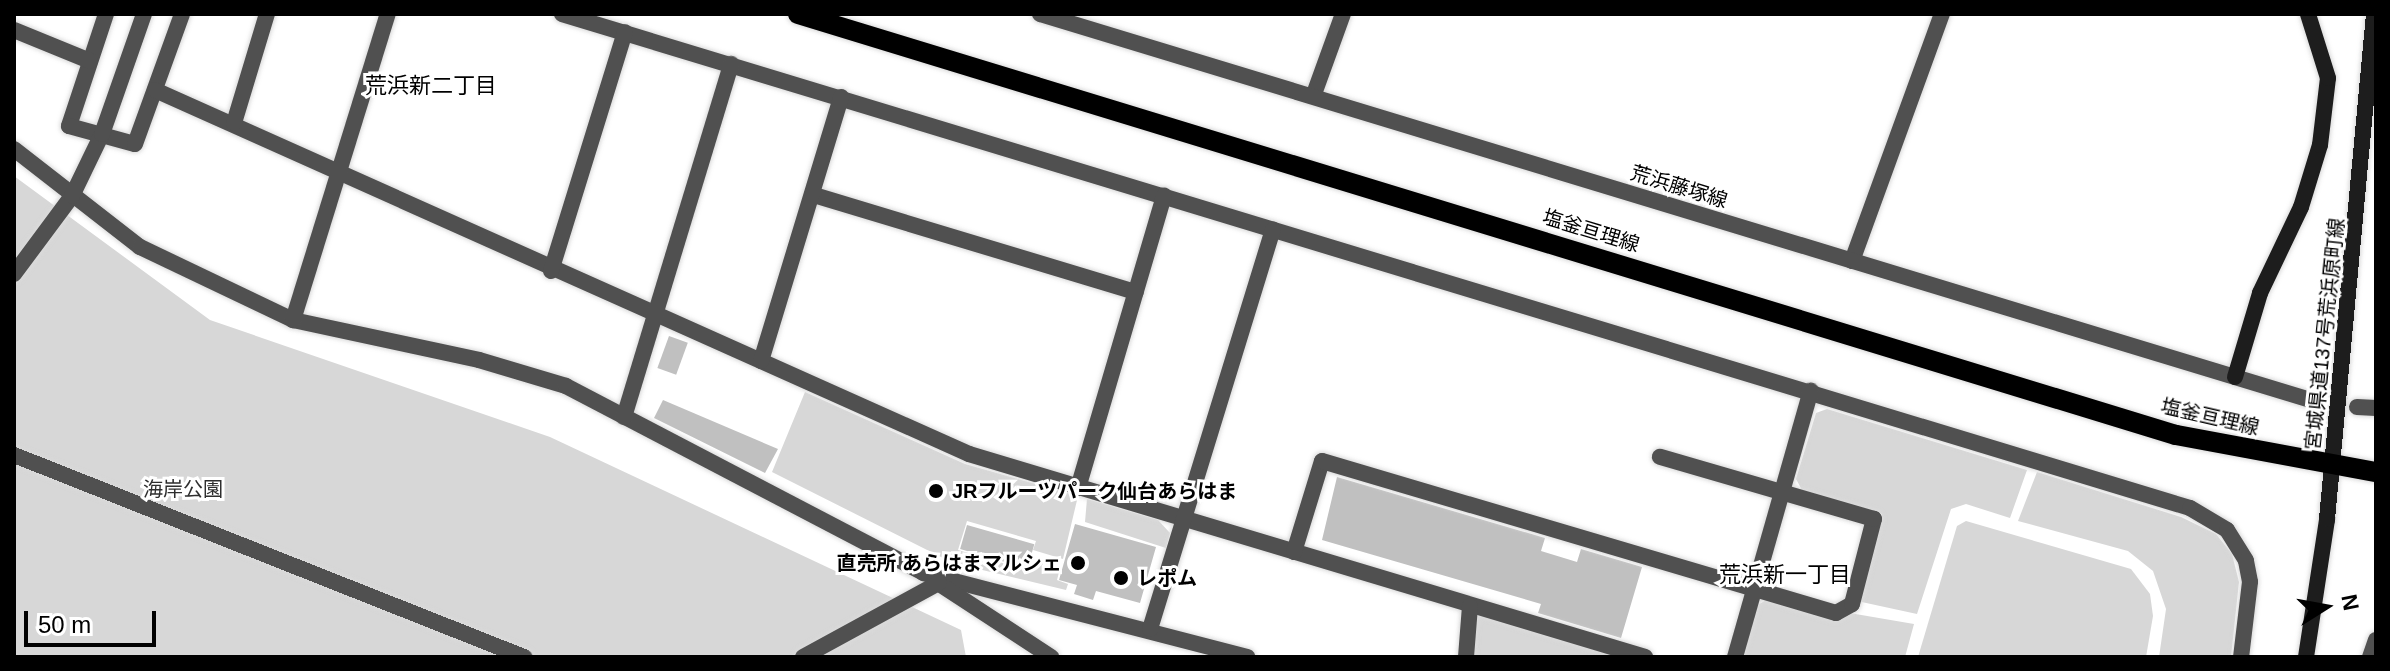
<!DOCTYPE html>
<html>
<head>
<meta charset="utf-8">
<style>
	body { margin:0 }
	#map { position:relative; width:2390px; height:671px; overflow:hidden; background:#fff; font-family:Helvetica,"Noto Sans JP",sans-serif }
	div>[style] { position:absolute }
	.green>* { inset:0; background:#d7d7d7 }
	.building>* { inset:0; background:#c0c0c0; transform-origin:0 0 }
	.tertiary-tunnel>* { height:16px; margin-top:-8px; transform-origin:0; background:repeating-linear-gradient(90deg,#d9d9d9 0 16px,transparent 0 24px) }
	.roads { filter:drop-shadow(0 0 2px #dbdbdb) drop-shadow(0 0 2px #dbdbdb) }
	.minor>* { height:16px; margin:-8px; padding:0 8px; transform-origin:8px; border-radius:8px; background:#505050 }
	.tertiary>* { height:16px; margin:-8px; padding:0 8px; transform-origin:8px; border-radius:8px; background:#505050 }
	.secondary>* { height:16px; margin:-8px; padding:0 8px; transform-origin:8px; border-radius:8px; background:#1d1d1d }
	.primary>* { height:20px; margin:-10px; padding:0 10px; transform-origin:10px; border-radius:10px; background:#000 }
	.dots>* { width:22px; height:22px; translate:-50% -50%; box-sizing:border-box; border:4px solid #fff; border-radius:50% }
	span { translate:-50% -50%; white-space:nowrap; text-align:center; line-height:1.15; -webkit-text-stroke:6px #fff; paint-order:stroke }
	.street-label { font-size:20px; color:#000 }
	.park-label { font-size:20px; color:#2e2e2e }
	.poi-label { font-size:20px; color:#000; font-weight:700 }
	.left { translate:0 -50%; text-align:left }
	.right { translate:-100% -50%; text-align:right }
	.neighbourhood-label { font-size:22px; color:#000 }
	.frame { position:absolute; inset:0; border:16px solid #000; pointer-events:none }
	.north { position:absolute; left:2286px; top:567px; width:80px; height:80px; -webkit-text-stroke:6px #fff; paint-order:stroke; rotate:79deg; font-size:22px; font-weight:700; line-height:32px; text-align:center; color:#000 }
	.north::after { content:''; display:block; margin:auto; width:28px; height:36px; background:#000; clip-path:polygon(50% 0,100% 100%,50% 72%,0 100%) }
	.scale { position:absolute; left:24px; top:611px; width:132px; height:36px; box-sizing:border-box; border:4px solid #000; border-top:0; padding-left:10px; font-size:24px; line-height:28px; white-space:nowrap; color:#000; -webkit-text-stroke:6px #fff; paint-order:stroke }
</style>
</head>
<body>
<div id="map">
	<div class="green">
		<div style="clip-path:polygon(14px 176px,210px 320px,550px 437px,961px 630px,966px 657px,14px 657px)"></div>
		<div style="clip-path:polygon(805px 392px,965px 464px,1078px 496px,1063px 559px,1033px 550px,1036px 541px,967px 521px,958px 550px,1027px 570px,1031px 560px,1060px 568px,1057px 580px,1068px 584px,1066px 590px,953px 563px,772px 472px)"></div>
		<div style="clip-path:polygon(1827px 409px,2027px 470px,2010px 518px,1966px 504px,1951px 509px,1917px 614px,1857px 601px,1882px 514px,1802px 490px,1796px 479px,1816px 413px)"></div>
		<div style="clip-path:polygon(2037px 472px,2181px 517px,2216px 534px,2232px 554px,2239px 582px,2231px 657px,2159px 657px,2166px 609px,2153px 571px,2128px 551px,2018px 521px)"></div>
		<div style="clip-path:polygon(1087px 499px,1158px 520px,1170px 533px,1166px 548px,1085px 522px)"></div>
		<div style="clip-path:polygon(1966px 521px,2131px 569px,2150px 594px,2153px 616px,2146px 657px,1918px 657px,1957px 526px)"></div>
		<div style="clip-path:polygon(1768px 599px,1914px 624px,1905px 657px,1744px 657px,1756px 606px)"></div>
		<div style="clip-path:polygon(1485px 612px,1631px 657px,1472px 657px,1474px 620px)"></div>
	</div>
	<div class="building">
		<div style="left:669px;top:336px;width:20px;height:34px;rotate:20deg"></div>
		<div style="clip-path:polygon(663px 400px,778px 449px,765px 473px,654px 418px)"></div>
		<div style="clip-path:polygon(1337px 477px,1545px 538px,1541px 551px,1577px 562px,1581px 549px,1642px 567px,1621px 638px,1538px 613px,1541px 604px,1322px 540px)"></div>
		<div style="clip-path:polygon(1075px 524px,1156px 547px,1140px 603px,1096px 591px,1093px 600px,1074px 594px,1077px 585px,1059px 580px)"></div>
		<div style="left:967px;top:525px;width:70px;height:25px;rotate:16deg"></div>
	</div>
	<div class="tertiary-tunnel">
		<div style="left:2307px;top:399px;width:51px;rotate:9.1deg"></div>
	</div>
	<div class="roads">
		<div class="minor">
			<div style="left:106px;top:14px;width:118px;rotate:108.3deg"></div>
			<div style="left:69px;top:126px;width:68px;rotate:15.3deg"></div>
			<div style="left:135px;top:144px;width:138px;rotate:-70.1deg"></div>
			<div style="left:562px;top:14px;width:1701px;rotate:16.88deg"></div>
			<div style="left:2190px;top:508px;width:43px;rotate:30.7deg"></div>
			<div style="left:2227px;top:530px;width:36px;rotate:58deg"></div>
			<div style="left:2246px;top:561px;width:21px;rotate:79deg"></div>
			<div style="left:2250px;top:582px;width:76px;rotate:96.8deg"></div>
			<div style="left:14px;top:30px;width:82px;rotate:22.2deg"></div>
			<div style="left:155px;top:90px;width:892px;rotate:24.09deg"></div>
			<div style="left:969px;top:454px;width:706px;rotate:16.71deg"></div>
			<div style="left:1314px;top:94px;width:85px;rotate:-70.1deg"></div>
			<div style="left:234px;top:123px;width:114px;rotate:-73.2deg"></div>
			<div style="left:14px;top:149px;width:160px;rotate:37.9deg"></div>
			<div style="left:140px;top:247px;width:170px;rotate:25.5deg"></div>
			<div style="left:293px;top:320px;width:190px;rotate:12.1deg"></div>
			<div style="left:479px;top:360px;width:91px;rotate:16.6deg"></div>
			<div style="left:566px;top:386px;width:403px;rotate:27.6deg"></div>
			<div style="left:923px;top:573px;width:335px;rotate:14.5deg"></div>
			<div style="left:814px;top:195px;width:336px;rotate:16.8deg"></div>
			<div style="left:1852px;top:261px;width:263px;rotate:-70deg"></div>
			<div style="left:551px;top:271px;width:250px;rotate:-72.8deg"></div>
			<div style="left:14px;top:274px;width:97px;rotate:-53.4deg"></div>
			<div style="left:72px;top:196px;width:69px;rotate:-64.2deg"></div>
			<div style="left:102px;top:134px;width:127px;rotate:-70.7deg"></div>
			<div style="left:293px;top:320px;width:320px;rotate:-72.8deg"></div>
			<div style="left:761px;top:361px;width:276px;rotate:-73.1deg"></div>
			<div style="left:624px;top:417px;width:369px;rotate:-73.1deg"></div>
			<div style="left:14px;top:455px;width:549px;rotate:21.61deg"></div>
			<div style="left:1078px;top:488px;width:305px;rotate:-73.6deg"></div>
			<div style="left:1294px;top:552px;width:95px;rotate:-72.9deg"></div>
			<div style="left:1322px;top:461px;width:536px;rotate:16.47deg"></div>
			<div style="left:1836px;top:613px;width:18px;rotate:-29deg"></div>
			<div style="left:1852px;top:604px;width:88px;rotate:-75.5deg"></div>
			<div style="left:1874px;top:519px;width:223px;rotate:-163.8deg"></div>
			<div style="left:935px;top:581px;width:139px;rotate:33.2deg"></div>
			<div style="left:1150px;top:629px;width:418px;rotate:-72.9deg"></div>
			<div style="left:803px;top:657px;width:155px;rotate:-28.6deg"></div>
			<div style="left:1466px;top:657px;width:51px;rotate:-85.5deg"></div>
			<div style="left:1735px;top:657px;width:277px;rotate:-74.1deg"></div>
			<div style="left:2370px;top:657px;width:18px;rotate:-71deg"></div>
		</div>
		<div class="tertiary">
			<div style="left:1040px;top:14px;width:1324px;rotate:16.9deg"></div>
			<div style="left:2357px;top:407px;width:19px;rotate:3deg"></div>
		</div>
		<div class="secondary">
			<div style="left:2235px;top:377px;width:88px;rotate:-73.4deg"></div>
			<div style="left:2260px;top:293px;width:95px;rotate:-64.5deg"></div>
			<div style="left:2301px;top:207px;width:65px;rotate:-73deg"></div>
			<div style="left:2320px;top:145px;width:67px;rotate:-83.2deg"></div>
			<div style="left:2328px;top:78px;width:67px;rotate:-107.4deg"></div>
			<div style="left:2306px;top:657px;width:140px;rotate:-81.3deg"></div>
			<div style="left:2327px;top:519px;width:507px;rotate:-84.68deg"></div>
		</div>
		<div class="primary">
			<div style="left:798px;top:14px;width:1441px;rotate:16.99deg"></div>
			<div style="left:2176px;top:435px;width:203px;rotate:10.5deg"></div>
		</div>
	</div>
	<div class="dots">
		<div style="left:936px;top:491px;background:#000"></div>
		<div style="left:1078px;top:563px;background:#000"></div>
		<div style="left:1121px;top:578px;background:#000"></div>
	</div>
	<div class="street-label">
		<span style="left:1679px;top:187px;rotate:17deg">荒浜藤塚線</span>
		<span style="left:1591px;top:231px;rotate:17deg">塩釜亘理線</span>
		<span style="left:2325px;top:334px;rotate:-84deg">宮城県道137号荒浜原町線</span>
		<span style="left:2210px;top:417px;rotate:13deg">塩釜亘理線</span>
	</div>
	<div class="park-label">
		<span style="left:183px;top:489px">海岸公園</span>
	</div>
	<div class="poi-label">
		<span class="left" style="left:952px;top:491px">JRフルーツパーク仙台あらはま</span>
		<span class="right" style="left:1062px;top:563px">直売所 あらはまマルシェ</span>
		<span class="left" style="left:1137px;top:578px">レポム</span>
	</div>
	<div class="neighbourhood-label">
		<span style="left:431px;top:86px">荒浜新二丁目</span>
		<span style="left:1785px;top:575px">荒浜新一丁目</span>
	</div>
	<div class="frame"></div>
	<div class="north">N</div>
	<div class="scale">50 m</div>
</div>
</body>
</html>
